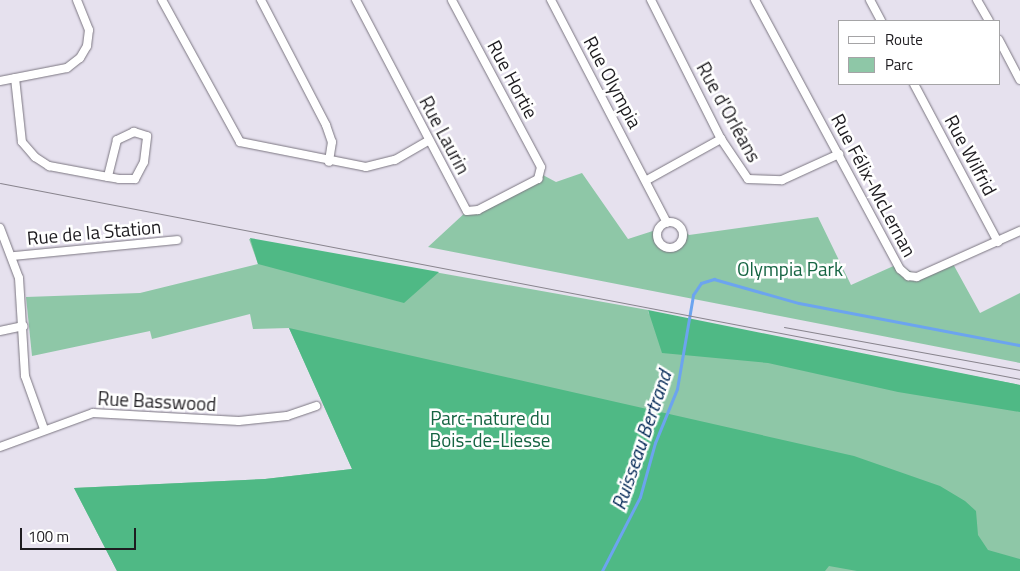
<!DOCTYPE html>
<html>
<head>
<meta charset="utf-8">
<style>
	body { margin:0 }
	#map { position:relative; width:1020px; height:571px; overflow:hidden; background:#e6e1ee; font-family:"Titillium Web",sans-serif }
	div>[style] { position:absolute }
	.green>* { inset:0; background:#8ec7a7 }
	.forest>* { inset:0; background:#4fb985 }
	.stream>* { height:2.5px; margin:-1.25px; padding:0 1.25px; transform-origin:1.25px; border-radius:1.25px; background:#6ca4ef }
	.roads { filter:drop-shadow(0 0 1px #7b7681) drop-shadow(0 0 1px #7b7681) }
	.street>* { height:8px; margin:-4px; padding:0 4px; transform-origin:4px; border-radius:4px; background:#fff }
	.street>.ring { margin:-4px; padding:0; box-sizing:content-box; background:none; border:8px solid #fff; border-radius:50% }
	.tram>* { height:1px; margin:-0.5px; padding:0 0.5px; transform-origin:0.5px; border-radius:0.5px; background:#88848d }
	span { translate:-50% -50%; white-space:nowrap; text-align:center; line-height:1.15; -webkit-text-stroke:5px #fff; paint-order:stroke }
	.street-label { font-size:19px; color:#1e1c20 }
	.park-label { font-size:19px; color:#156442 }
	.water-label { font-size:20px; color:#022755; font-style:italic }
	.legend { position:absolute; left:838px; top:20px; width:162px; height:65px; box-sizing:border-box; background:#fff; border:1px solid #a5a4a6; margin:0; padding:6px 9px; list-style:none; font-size:15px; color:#1e1c20 }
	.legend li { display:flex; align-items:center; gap:10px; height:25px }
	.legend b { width:25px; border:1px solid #a5a4a6 }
	.scale { position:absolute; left:20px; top:528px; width:116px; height:22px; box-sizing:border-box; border:2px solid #1e1c20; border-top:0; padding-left:6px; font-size:15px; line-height:18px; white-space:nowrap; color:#1e1c20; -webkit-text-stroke:4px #fff; paint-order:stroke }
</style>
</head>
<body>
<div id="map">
	<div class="green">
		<div style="clip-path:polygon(582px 173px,628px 239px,659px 229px,660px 242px,673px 248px,683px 238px,678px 225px,689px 235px,818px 217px,851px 285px,898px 264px,920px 277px,952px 262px,980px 313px,1020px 293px,1020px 363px,428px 247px,467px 211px,478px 210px,541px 174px,556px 182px)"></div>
		<div style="clip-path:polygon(249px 239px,648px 310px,649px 314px,1020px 385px,1020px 571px,117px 571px,74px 488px,265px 479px,352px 469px,289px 328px,253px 329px,250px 314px,152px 339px,150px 331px,32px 356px,26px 297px,140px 293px,258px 264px)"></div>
	</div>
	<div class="forest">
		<div style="clip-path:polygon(250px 238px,439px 272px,404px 303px,258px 264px)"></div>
		<div style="clip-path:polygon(648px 310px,1020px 385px,1020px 412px,898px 392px,768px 363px,662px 353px)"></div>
		<div style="clip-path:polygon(289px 328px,854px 456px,940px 486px,965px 501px,976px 511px,978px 535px,988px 550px,1020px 559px,1020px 571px,857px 571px,829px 566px,825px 571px,117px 571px,74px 488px,265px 479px,352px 469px)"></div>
	</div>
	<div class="stream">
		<div style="left:602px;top:571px;width:83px;rotate:-62.8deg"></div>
		<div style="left:640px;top:497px;width:56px;rotate:-74.5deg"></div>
		<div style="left:655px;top:443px;width:58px;rotate:-67.8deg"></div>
		<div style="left:677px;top:389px;width:95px;rotate:-80.3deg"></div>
		<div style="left:693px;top:295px;width:14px;rotate:-56deg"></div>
		<div style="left:701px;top:283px;width:14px;rotate:-17deg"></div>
		<div style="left:714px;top:279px;width:88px;rotate:15.8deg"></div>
		<div style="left:799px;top:303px;width:225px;rotate:10.8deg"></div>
	</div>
	<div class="roads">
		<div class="street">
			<div style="left:162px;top:0;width:162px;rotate:61.2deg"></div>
			<div style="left:240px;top:142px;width:128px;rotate:11.2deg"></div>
			<div style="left:366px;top:167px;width:30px;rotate:-14deg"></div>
			<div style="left:395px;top:160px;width:39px;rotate:-30deg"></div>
			<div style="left:261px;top:0;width:141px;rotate:62.5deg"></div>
			<div style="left:326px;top:125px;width:18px;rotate:71deg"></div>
			<div style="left:332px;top:142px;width:20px;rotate:99deg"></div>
			<div style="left:356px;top:0;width:238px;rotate:62.3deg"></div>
			<div style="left:467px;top:211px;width:11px;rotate:-5deg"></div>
			<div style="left:478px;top:210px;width:68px;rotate:-27.3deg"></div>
			<div style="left:538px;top:179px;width:12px;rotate:-76deg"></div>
			<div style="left:541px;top:167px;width:189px;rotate:-118.1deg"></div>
			<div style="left:551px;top:0;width:251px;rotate:62.5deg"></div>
			<div style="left:651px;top:0;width:156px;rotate:63.3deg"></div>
			<div style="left:721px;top:139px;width:48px;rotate:56deg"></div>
			<div style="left:748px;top:179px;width:34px;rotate:2deg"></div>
			<div style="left:782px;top:180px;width:63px;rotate:-24.5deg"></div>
			<div style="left:755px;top:0;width:306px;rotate:61.7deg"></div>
			<div style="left:900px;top:269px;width:11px;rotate:41deg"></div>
			<div style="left:908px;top:276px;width:9px;rotate:6deg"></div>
			<div style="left:917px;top:277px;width:113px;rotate:-24.1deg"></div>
			<div style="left:870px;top:0;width:24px;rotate:62deg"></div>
			<div style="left:977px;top:0;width:24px;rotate:60deg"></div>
			<div style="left:999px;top:40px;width:45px;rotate:62.3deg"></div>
			<div style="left:15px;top:78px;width:64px;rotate:83.8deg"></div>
			<div style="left:22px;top:142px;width:20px;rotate:49deg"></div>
			<div style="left:35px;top:157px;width:17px;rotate:33deg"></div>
			<div style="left:49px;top:166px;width:60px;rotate:10.6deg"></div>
			<div style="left:108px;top:177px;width:11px;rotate:10deg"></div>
			<div style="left:119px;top:179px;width:16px"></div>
			<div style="left:135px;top:179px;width:19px;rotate:-62deg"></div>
			<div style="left:144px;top:162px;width:26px;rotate:-83deg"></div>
			<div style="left:147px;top:136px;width:14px;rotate:-163deg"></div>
			<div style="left:134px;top:132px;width:19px;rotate:155deg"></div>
			<div style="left:117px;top:140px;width:38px;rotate:104deg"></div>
			<div style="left:0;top:81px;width:68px;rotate:-11deg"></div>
			<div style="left:67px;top:68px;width:16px;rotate:-38deg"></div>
			<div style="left:80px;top:58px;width:14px;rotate:-60deg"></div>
			<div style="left:87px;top:46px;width:16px;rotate:-83deg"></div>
			<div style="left:89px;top:30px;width:32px;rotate:-112deg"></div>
			<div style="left:914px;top:84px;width:179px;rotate:62deg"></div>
			<div style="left:647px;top:180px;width:85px;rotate:-29deg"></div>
			<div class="ring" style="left:657px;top:222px;width:18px;height:18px"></div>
			<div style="left:0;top:228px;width:53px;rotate:69.2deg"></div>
			<div style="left:19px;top:278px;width:98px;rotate:86.5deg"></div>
			<div style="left:25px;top:376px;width:56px;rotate:70.3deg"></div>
			<div style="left:14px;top:256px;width:164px;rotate:-5.6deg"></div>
			<div style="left:0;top:331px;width:24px;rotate:-12deg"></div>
			<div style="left:0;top:447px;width:99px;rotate:-20.1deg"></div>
			<div style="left:93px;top:413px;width:146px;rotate:3.1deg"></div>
			<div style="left:239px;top:421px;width:48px;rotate:-5.9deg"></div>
			<div style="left:287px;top:416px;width:31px;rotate:-19deg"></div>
		</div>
	</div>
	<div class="tram">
		<div style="left:0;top:183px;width:1039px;rotate:10.88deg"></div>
		<div style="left:784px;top:327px;width:240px;rotate:10.3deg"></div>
	</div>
	<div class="street-label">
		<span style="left:513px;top:79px;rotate:62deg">Rue Hortie</span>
		<span style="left:613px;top:82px;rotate:62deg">Rue Olympia</span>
		<span style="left:729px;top:112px;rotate:61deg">Rue d'Orléans</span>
		<span style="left:445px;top:135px;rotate:62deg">Rue Laurin</span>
		<span style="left:971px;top:155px;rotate:62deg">Rue Wilfrid</span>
		<span style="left:874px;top:185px;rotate:62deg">Rue Félix-McLernan</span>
		<span style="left:94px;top:232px;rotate:-5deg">Rue de la Station</span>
		<span style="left:157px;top:401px;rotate:3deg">Rue Basswood</span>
	</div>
	<div class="park-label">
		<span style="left:790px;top:269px">Olympia Park</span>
		<span style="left:490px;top:429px">Parc-nature du<br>Bois-de-Liesse</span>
	</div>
	<div class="water-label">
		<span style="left:641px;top:440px;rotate:-71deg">Ruisseau Bertrand</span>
	</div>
	<ul class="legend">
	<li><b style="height:6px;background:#fff"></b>Route</li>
	<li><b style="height:14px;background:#8ec7a7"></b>Parc</li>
	</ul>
	<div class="scale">100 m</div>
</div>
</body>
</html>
